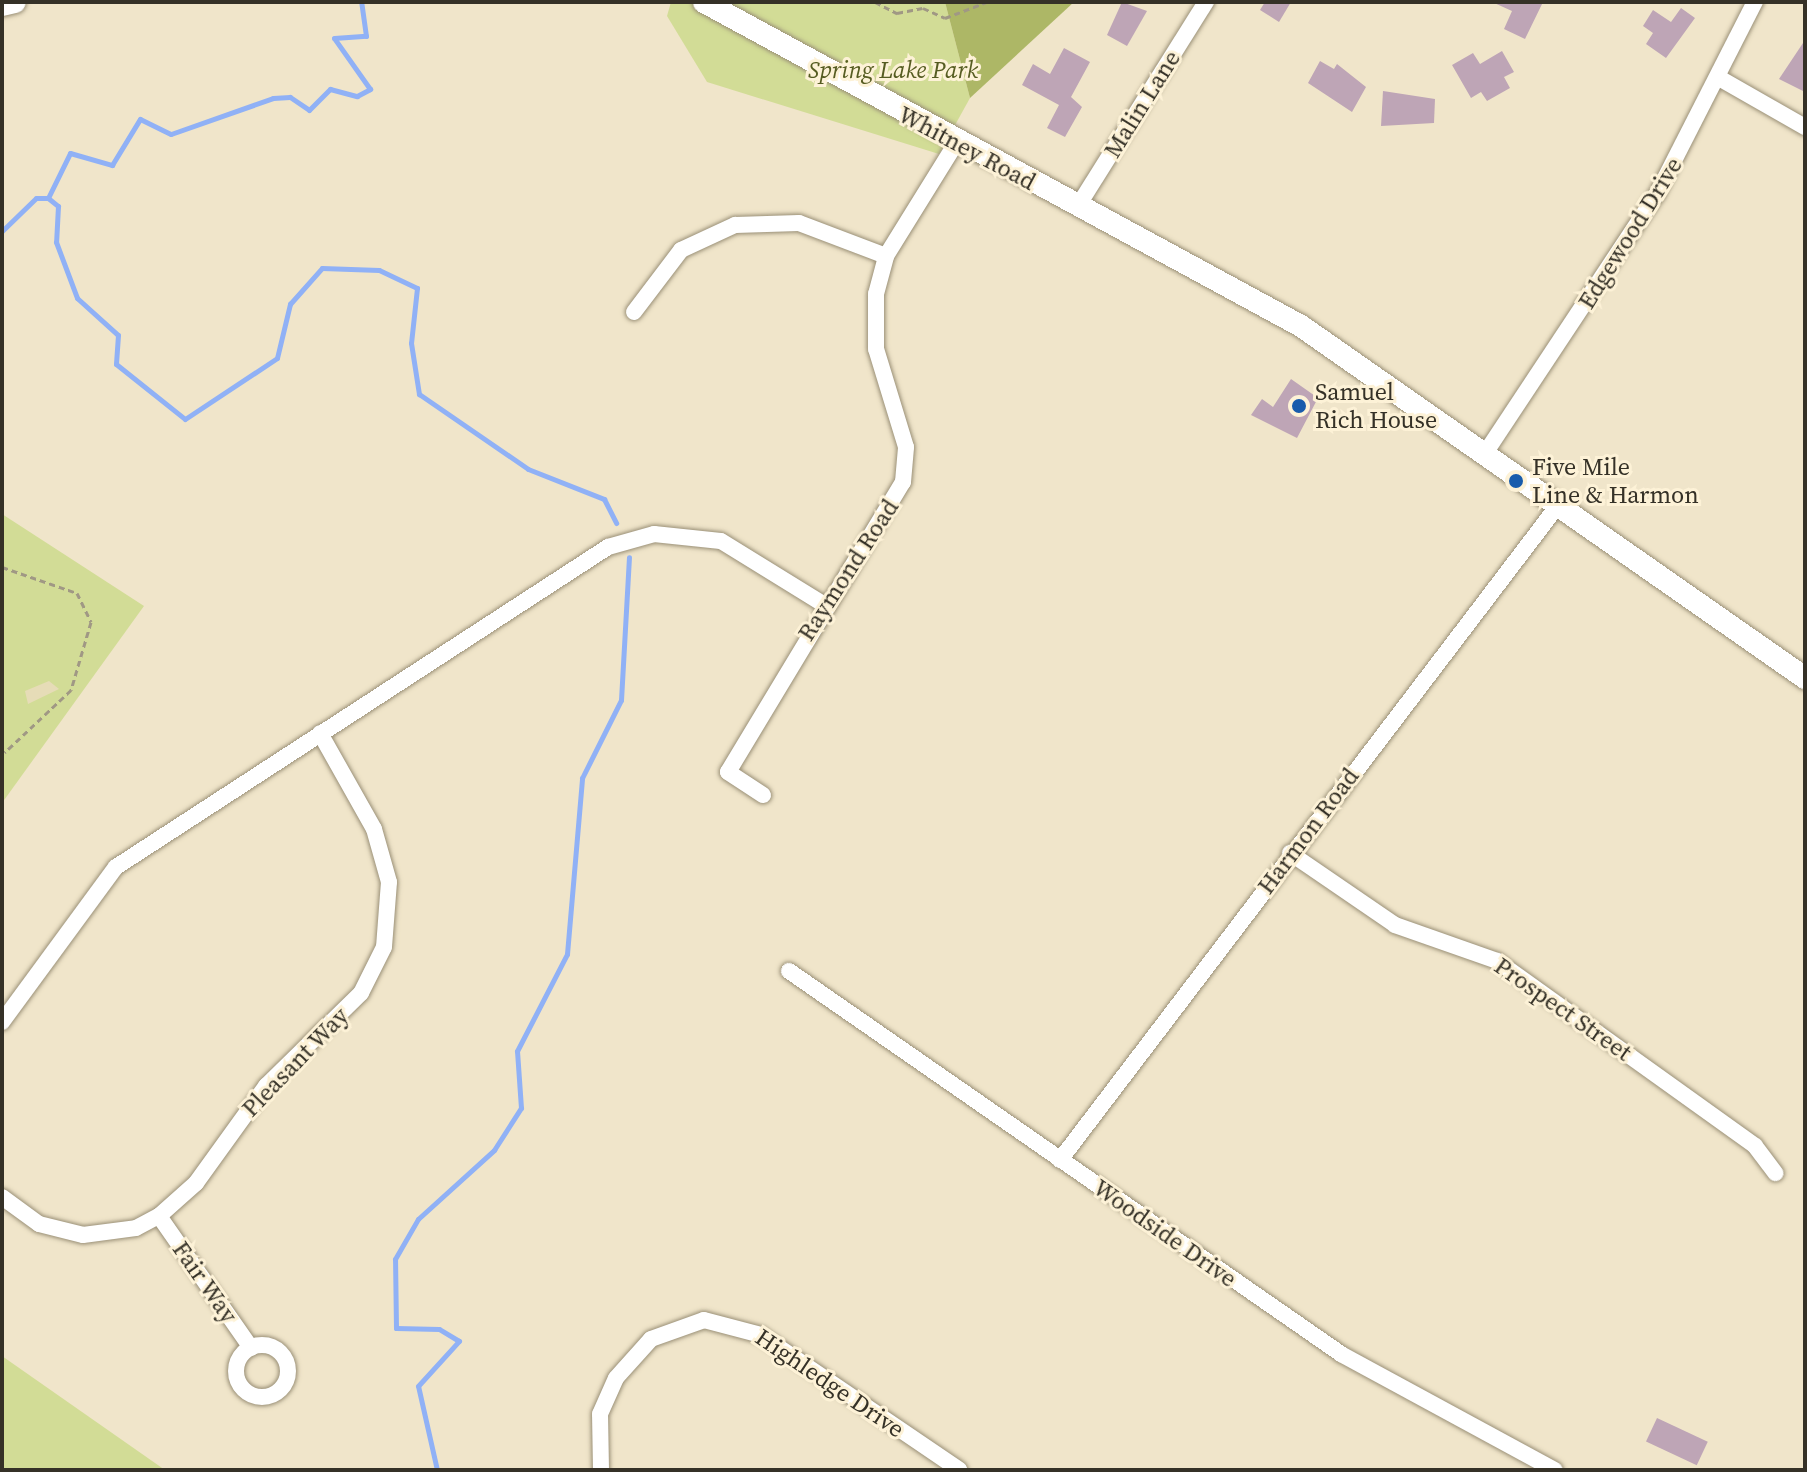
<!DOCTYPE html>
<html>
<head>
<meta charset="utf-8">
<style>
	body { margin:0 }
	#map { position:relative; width:1807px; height:1472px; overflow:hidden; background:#f0e5ca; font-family:"Source Serif 4",serif }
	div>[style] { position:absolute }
	.green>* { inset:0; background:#d2dc96 }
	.forest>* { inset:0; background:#adb766 }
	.sand>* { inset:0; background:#e6dcb7 }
	.stream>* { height:5px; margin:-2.5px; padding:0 2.5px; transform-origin:2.5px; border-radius:2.5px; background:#90b1f6 }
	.building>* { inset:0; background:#bea5b6; transform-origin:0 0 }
	.path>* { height:3px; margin-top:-1.5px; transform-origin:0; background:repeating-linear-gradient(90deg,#a09884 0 6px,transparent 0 10px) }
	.roads { filter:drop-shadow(0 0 2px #9a9077) drop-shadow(0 0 2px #9a9077) }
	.minor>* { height:16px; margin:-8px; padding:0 8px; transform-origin:8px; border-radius:8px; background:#fff }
	.minor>.ring { margin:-8px; padding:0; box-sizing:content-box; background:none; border:16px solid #fff; border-radius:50% }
	.secondary>* { height:22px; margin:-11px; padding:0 11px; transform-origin:11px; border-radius:11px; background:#fff }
	.dots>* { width:22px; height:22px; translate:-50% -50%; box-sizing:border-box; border:4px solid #fdf2d7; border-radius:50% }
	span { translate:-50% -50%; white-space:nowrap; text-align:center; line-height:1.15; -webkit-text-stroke:6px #fdf2d7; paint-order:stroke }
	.park-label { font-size:24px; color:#565c21; font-style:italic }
	.street-label { font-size:24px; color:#353127 }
	.poi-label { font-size:24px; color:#353127 }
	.left { translate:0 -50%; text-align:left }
	.frame { position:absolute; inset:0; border:4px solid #353127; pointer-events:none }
</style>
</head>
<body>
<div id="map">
	<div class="green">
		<div style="clip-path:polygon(671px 2px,945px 2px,970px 98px,939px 154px,707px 82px,667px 16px)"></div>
		<div style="clip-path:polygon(2px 514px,144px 606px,2px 803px)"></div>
		<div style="clip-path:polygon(2px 1356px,165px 1470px,2px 1470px)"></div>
	</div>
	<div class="forest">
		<div style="clip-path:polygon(945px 2px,1074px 2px,970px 98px)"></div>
	</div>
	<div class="sand">
		<div style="clip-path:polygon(49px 681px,59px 689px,28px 704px,25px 691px)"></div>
	</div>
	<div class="stream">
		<div style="left:48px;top:198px;width:13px;rotate:39deg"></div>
		<div style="left:58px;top:206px;width:36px;rotate:93deg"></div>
		<div style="left:56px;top:242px;width:60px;rotate:69.4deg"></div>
		<div style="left:77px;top:298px;width:55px;rotate:42.1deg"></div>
		<div style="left:118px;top:335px;width:29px;rotate:94deg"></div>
		<div style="left:116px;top:364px;width:88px;rotate:38.6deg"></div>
		<div style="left:185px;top:419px;width:110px;rotate:-33.5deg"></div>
		<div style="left:277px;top:358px;width:56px;rotate:-76.5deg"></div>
		<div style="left:290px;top:304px;width:48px;rotate:-48.4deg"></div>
		<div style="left:322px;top:268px;width:57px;rotate:2deg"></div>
		<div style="left:379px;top:270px;width:42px;rotate:25.3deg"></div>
		<div style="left:417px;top:288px;width:55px;rotate:96.2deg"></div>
		<div style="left:411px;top:343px;width:52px;rotate:81.1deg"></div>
		<div style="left:419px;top:394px;width:132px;rotate:34.5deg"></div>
		<div style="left:528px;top:469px;width:82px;rotate:21.5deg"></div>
		<div style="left:604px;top:499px;width:27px;rotate:63deg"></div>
		<div style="left:2px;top:231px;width:47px;rotate:-44.1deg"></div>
		<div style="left:36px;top:198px;width:12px"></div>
		<div style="left:48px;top:198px;width:50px;rotate:-63.9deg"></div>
		<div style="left:70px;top:153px;width:44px;rotate:15.9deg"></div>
		<div style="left:112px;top:165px;width:54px;rotate:-58.7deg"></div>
		<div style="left:140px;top:119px;width:34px;rotate:26deg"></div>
		<div style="left:171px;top:134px;width:108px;rotate:-19.4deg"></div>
		<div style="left:273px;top:98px;width:17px;rotate:-3deg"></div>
		<div style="left:290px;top:97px;width:23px;rotate:34deg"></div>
		<div style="left:309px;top:110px;width:30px;rotate:-45deg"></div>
		<div style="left:330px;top:89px;width:28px;rotate:15deg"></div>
		<div style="left:357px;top:96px;width:15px;rotate:-28deg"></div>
		<div style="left:370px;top:89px;width:62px;rotate:-125.2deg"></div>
		<div style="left:334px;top:38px;width:32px;rotate:-4deg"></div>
		<div style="left:366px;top:36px;width:34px;rotate:-98deg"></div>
		<div style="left:437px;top:1470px;width:86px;rotate:-102.7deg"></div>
		<div style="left:418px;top:1386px;width:61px;rotate:-47.7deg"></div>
		<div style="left:459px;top:1341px;width:23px;rotate:-149deg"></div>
		<div style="left:439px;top:1329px;width:43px;rotate:-178.7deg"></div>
		<div style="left:396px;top:1328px;width:69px;rotate:-90.8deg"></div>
		<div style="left:395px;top:1259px;width:46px;rotate:-60.1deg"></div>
		<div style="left:418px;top:1219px;width:103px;rotate:-42.2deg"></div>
		<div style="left:494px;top:1150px;width:50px;rotate:-57.3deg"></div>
		<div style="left:521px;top:1108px;width:57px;rotate:-94deg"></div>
		<div style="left:517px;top:1051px;width:109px;rotate:-62.7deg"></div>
		<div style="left:567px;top:954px;width:177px;rotate:-85.1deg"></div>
		<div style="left:582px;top:778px;width:87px;rotate:-63.4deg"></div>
		<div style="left:621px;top:700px;width:143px;rotate:-86.8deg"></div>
	</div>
	<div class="building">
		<div style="clip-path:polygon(1122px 2px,1147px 11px,1127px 46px,1107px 35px)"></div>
		<div style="clip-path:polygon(1265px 2px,1291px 2px,1279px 22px,1260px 10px)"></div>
		<div style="clip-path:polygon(1492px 2px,1543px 2px,1525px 39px,1504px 29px,1512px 11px)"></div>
		<div style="clip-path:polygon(1681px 8px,1695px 18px,1666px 58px,1646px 44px,1653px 33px,1643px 26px,1653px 10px,1671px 22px)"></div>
		<div style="clip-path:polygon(1805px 40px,1805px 92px,1779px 79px)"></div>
		<div style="clip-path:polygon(1064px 48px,1090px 62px,1071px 97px,1082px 107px,1065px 137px,1047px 128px,1059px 105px,1022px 85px,1033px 64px,1050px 74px)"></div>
		<div style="clip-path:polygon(1502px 51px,1514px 72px,1504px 77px,1510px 88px,1487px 101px,1481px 92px,1471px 98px,1452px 65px,1473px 53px,1480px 64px)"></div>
		<div style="clip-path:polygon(1320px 61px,1334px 69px,1337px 64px,1366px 87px,1352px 112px,1308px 83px)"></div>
		<div style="clip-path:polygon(1383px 91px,1435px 99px,1434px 123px,1381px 126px)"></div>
		<div style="clip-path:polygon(1291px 379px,1318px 398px,1297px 438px,1251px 415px,1262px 399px,1273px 407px)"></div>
		<div style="left:1657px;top:1418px;width:56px;height:26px;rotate:25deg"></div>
	</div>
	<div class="path">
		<div style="left:875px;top:2px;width:25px;rotate:27deg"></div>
		<div style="left:897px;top:13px;width:26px;rotate:-11deg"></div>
		<div style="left:923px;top:8px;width:24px;rotate:24deg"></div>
		<div style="left:945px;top:18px;width:45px;rotate:-20.9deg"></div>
		<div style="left:2px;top:567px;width:79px;rotate:19.1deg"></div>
		<div style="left:77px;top:593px;width:32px;rotate:64deg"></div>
		<div style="left:91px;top:622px;width:71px;rotate:106.4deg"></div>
		<div style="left:71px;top:690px;width:91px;rotate:136.8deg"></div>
	</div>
	<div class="roads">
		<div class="minor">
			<div style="left:1719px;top:78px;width:99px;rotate:29.7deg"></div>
			<div style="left:1078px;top:206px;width:241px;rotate:-57.9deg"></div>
			<div style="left:634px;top:312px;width:78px;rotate:-52.8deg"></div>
			<div style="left:681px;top:250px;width:60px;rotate:-24.8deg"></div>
			<div style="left:735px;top:225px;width:64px;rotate:-1.8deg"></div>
			<div style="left:799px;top:223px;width:93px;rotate:20.8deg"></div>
			<div style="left:1486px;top:452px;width:310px;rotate:-56.5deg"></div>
			<div style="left:1657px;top:194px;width:216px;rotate:-63deg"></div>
			<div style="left:763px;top:795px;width:42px;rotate:-146.7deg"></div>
			<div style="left:728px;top:772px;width:339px;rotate:-58.9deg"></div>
			<div style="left:903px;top:482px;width:35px;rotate:-85deg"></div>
			<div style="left:906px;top:447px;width:102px;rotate:-107deg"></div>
			<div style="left:876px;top:349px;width:55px;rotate:-90deg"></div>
			<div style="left:876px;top:294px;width:39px;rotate:-75deg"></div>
			<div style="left:886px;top:256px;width:133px;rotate:-58.2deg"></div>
			<div style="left:1290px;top:853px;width:127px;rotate:34.4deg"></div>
			<div style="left:1395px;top:925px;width:108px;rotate:19.4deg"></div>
			<div style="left:1497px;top:961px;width:317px;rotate:35.6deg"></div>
			<div style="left:1755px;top:1146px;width:34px;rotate:53deg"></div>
			<div style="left:789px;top:971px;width:672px;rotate:34.75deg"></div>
			<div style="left:1341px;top:1354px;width:243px;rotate:28.5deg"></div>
			<div style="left:2px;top:1022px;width:192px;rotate:-53.7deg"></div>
			<div style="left:116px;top:867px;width:587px;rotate:-33.04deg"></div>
			<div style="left:608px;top:547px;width:48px;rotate:-15.8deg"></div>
			<div style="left:654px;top:534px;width:67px;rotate:6deg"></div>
			<div style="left:721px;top:541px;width:120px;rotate:31.7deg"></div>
			<div style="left:1060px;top:1160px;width:824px;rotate:-52.74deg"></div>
			<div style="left:2px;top:1197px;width:46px;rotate:36.1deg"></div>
			<div style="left:39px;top:1224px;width:45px;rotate:14deg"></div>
			<div style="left:83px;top:1235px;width:53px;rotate:-7.5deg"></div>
			<div style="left:136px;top:1228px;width:26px;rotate:-28deg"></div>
			<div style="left:159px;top:1216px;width:50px;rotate:-41.7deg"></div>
			<div style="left:196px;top:1183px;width:120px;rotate:-54.2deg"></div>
			<div style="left:266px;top:1086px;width:133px;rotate:-44.4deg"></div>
			<div style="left:361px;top:993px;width:51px;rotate:-63.4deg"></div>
			<div style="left:384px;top:947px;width:65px;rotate:-85.6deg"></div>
			<div style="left:389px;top:882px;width:55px;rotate:-105.8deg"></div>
			<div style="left:374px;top:829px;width:110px;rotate:-119.4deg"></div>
			<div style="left:159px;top:1216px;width:161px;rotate:55.1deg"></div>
			<div class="ring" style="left:236px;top:1345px;width:36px;height:36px"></div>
			<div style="left:601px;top:1470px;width:56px;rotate:-91deg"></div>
			<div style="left:600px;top:1414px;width:39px;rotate:-66deg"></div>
			<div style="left:616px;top:1378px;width:52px;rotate:-48.1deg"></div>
			<div style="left:651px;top:1339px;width:56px;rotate:-19.7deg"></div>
			<div style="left:704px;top:1320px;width:59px;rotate:14.7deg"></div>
			<div style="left:761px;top:1335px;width:240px;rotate:34.2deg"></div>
		</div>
		<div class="secondary">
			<div style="left:704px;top:2px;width:679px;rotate:28.49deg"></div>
			<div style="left:1301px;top:326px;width:615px;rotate:34.93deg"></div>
			<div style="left:2px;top:5px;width:13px;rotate:-13deg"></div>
		</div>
	</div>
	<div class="dots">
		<div style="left:1299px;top:406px;background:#195cac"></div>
		<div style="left:1516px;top:481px;background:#195cac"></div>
	</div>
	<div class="park-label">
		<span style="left:893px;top:70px">Spring Lake Park</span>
	</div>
	<div class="street-label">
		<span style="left:1142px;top:104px;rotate:-58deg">Malin Lane</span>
		<span style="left:967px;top:148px;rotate:28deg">Whitney Road</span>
		<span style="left:1630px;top:233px;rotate:-58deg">Edgewood Drive</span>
		<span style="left:848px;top:570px;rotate:-57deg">Raymond Road</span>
		<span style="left:1308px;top:831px;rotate:-53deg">Harmon Road</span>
		<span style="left:1563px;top:1009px;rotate:35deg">Prospect Street</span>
		<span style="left:295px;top:1062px;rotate:-46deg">Pleasant Way</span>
		<span style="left:1165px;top:1233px;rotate:35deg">Woodside Drive</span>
		<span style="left:205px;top:1282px;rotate:55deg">Fair Way</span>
		<span style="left:830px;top:1383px;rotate:34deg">Highledge Drive</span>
	</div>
	<div class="poi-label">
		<span class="left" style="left:1315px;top:406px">Samuel<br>Rich House</span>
		<span class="left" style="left:1532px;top:481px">Five Mile<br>Line &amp; Harmon</span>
	</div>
	<div class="frame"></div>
</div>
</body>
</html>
